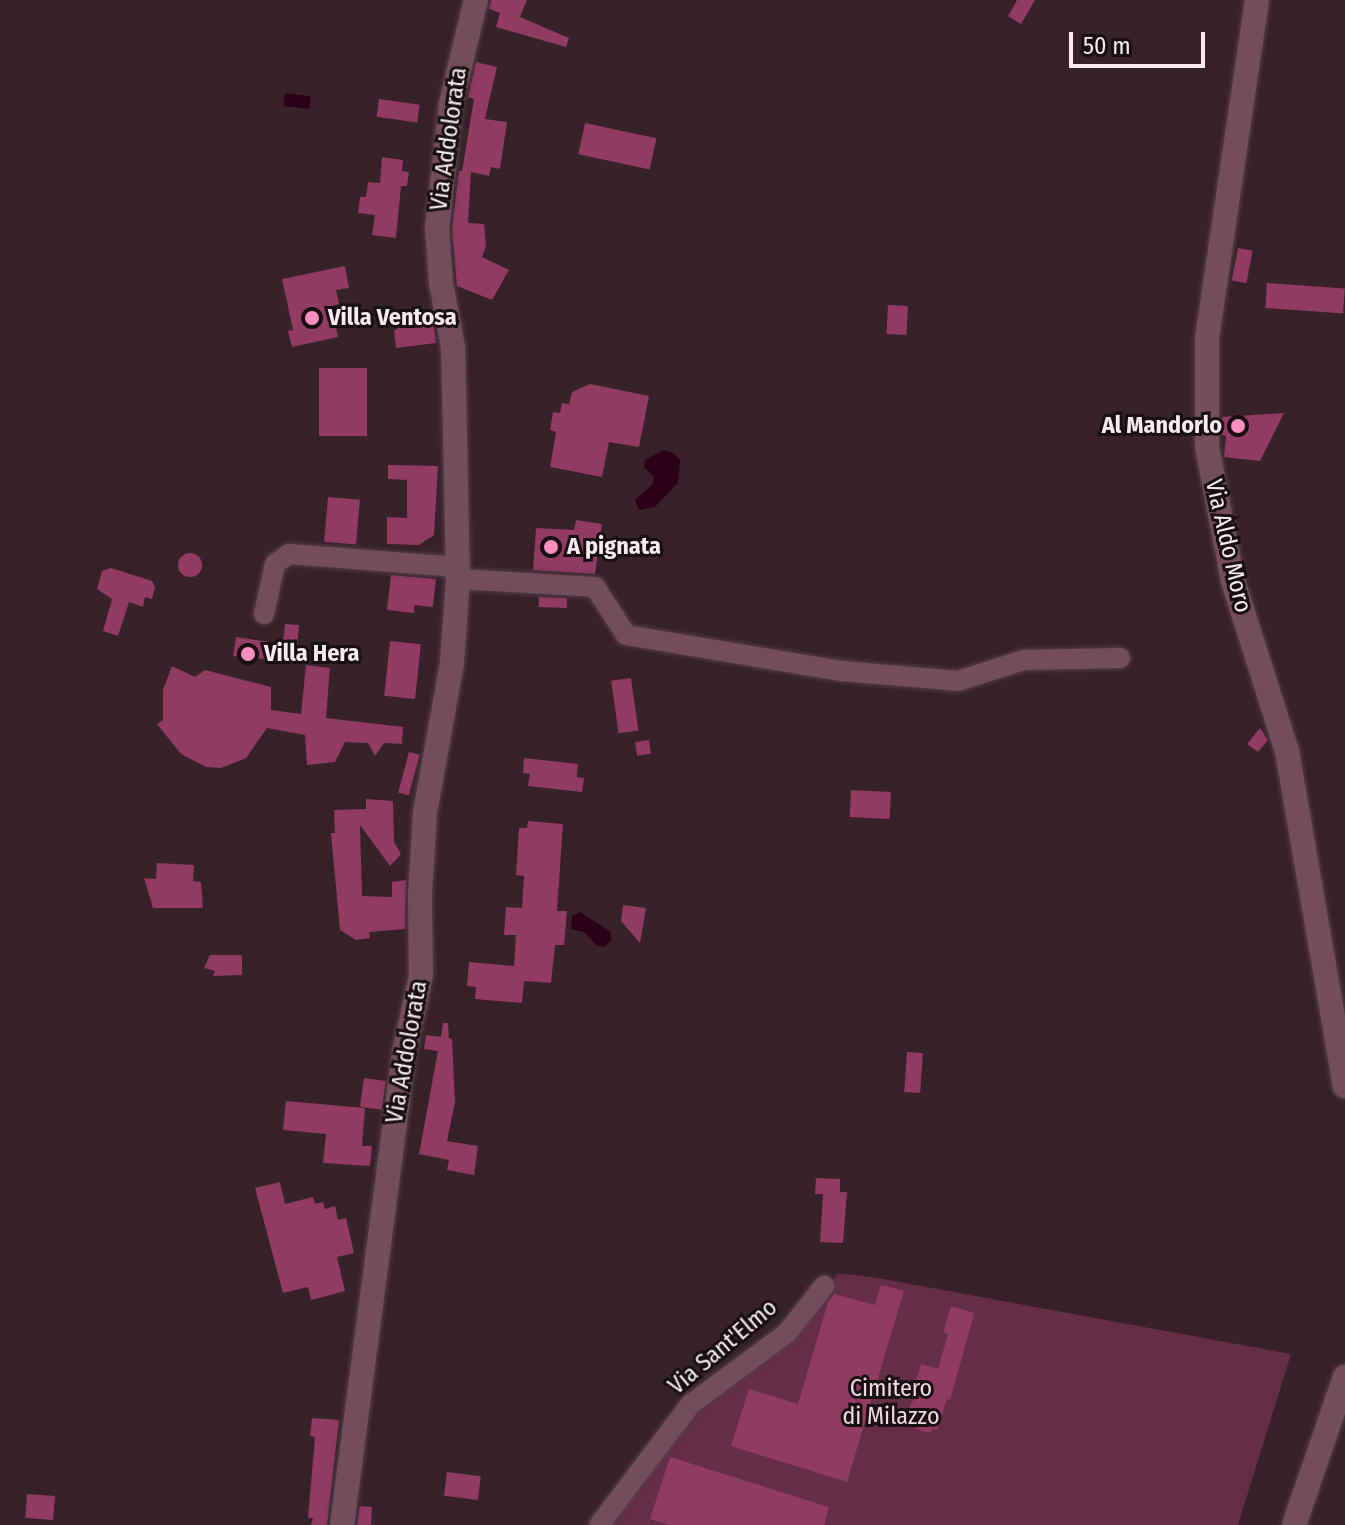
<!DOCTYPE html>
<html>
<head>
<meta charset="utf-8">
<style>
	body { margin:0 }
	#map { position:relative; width:1345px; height:1525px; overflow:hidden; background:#37222a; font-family:"Fira Sans Condensed",sans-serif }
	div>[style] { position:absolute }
	.green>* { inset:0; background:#652d46 }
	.water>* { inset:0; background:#2c0117; transform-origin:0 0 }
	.building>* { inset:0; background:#913a62; transform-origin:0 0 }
	.round { border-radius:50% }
	.roads { filter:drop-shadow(0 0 2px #523e46) drop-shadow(0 0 2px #523e46) }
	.minor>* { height:20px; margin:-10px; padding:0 10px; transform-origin:10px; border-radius:10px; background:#744d5c }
	.tertiary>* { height:24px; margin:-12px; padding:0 12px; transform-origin:12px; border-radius:12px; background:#744d5c }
	.dots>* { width:22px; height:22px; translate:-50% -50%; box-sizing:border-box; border:4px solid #180f13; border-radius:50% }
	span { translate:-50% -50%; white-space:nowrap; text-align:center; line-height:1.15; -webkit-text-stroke:6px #180f13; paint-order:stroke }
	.street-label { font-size:24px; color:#f9eaef }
	.poi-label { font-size:24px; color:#f9eaef; font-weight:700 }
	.left { translate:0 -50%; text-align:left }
	.right { translate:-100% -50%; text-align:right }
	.park-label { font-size:24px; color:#f1d7e0 }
	.scale { position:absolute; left:1069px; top:32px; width:136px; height:36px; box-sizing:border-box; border:4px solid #f9eaef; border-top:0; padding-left:10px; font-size:24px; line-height:28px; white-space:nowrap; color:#f9eaef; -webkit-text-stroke:6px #180f13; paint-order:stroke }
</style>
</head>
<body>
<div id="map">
	<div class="green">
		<div style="clip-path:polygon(837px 1273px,872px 1277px,1291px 1354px,1238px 1525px,606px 1525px,672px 1432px,831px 1284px)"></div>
	</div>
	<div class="water">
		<div style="left:285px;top:93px;width:26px;height:13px;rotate:7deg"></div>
		<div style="clip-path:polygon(663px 450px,674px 453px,680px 460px,678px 483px,655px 507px,639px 510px,635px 500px,652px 485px,654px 477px,644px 467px,645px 460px)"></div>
		<div style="clip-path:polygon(580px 912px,611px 932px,611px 940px,605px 947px,596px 945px,584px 932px,571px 929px,572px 916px)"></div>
	</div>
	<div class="building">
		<div style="clip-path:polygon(491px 0,527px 0,520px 17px,569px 38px,566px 47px,496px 27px,500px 13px,489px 9px)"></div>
		<div style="clip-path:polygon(1017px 0,1035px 0,1021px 24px,1008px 16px)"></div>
		<div style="clip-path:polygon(476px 62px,497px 67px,485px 119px,507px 122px,500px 169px,491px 167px,489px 176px,471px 172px,468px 223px,484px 224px,486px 246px,482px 257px,509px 270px,492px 300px,457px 286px,452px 229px,459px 171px,462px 171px,474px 99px,468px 97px)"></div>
		<div style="left:379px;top:99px;width:41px;height:18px;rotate:8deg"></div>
		<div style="left:585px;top:123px;width:73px;height:32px;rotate:12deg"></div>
		<div style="clip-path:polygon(382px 157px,403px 160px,402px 171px,409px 172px,407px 186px,401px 186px,396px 238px,372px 235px,375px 215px,358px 213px,360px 197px,366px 197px,368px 182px,380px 183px)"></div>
		<div style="left:1238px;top:248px;width:15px;height:33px;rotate:11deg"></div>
		<div style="clip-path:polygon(345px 266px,349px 288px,336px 290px,339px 304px,332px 306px,338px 337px,292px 347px,288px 331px,293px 330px,282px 279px)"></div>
		<div style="left:1267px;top:283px;width:78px;height:25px;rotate:4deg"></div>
		<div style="left:888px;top:305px;width:20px;height:29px;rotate:3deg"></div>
		<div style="clip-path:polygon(433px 321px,436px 343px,396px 348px,394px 331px,402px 325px)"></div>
		<div style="left:319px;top:368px;width:48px;height:68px"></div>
		<div style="clip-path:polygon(590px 384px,649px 396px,639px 447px,609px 442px,602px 477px,550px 467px,556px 432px,550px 430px,553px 412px,560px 413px,562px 403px,569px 404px,572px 392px)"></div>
		<div style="clip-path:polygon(1284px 413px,1260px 461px,1224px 457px,1226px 436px,1222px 435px,1222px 417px)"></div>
		<div style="clip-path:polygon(388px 465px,438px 466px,434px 535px,419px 545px,387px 544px,387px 517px,407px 518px,407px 480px,388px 479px)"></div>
		<div style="left:328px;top:497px;width:32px;height:45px;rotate:5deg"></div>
		<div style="clip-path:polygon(576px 520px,602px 524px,595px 574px,533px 570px,536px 528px,574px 530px)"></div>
		<div class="round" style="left:178px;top:553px;width:24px;height:24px"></div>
		<div style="clip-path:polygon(111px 568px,152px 581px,155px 587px,152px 599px,145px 597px,143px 607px,129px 602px,118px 636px,103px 631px,112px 599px,97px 589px,102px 571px)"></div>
		<div style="clip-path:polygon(391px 575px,436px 579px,433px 607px,414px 605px,414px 613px,387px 610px)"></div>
		<div style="left:539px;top:597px;width:28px;height:10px;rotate:2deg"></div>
		<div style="clip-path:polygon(285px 624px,299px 625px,296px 662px,233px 656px,236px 637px,283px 644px)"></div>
		<div style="left:390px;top:641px;width:31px;height:55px;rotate:6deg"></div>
		<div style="clip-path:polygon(306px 665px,330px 668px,326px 718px,403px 727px,402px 744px,384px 743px,375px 756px,368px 743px,345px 742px,335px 762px,307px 765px,305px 735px,267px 728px,246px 758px,221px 768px,206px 767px,181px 754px,157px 724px,163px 720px,163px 690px,172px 666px,195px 677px,205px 670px,271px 687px,271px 710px,301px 714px)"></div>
		<div style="left:631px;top:678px;width:53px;height:20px;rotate:82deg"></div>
		<div style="clip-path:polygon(1260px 728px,1268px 740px,1258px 752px,1247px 744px)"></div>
		<div style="left:649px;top:740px;width:14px;height:14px;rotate:82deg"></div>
		<div style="left:409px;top:752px;width:11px;height:42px;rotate:15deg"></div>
		<div style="clip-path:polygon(524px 758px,578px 764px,577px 777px,584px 778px,582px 792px,528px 786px,530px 774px,523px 773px)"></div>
		<div style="left:851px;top:790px;width:40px;height:27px;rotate:3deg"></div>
		<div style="clip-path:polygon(366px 799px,393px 801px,394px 842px,401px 854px,390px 866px,360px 825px,362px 896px,392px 897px,392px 882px,406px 880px,405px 929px,369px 932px,370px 938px,356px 940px,340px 930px,331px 833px,335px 833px,334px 810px,366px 809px)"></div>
		<div style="clip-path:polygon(528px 821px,563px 824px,557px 911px,567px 911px,564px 945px,555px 945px,551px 983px,524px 981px,522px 1003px,475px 999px,476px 987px,467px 986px,469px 962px,514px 966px,516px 935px,504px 935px,506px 907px,522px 908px,524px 876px,516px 875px,519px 828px,527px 828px)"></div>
		<div style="clip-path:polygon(157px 863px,194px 865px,193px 881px,201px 882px,203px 908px,153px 908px,144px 878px,156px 879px)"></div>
		<div style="clip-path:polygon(623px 905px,646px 908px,640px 943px,621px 921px)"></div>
		<div style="clip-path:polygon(210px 955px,242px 955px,242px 975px,213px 976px,215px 971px,204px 968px)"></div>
		<div style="clip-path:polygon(443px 1023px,448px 1023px,449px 1038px,452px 1039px,455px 1102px,447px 1141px,478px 1146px,474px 1175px,447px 1170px,449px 1160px,419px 1154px,438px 1051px,424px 1049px,426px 1035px,441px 1037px)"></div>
		<div style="left:907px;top:1052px;width:16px;height:40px;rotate:4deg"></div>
		<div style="left:364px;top:1078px;width:22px;height:29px;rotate:8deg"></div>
		<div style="clip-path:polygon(286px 1101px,365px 1108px,362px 1146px,372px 1146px,370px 1166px,323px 1163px,326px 1134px,283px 1130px)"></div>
		<div style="clip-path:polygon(816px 1178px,840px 1179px,840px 1192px,847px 1192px,843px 1243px,820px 1242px,823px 1194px,815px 1194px)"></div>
		<div style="clip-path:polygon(280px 1182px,285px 1204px,313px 1197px,315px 1204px,323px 1202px,325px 1209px,335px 1206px,338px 1220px,346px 1218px,354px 1253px,337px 1257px,345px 1291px,311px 1300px,308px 1287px,283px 1293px,255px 1188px)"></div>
		<div style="clip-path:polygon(881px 1285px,904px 1291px,847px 1482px,731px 1446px,749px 1389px,798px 1404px,828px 1302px,834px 1294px,875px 1305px)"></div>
		<div style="clip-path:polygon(951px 1306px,974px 1313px,973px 1318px,950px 1400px,947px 1399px,937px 1430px,932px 1429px,930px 1433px,916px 1429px,907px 1414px,915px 1396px,912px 1395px,921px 1364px,938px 1369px,948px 1334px,943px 1332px)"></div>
		<div style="clip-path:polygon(312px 1418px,339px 1420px,327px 1525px,311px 1525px,313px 1518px,308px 1518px,315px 1437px,310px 1436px)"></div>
		<div style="clip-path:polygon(670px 1457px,829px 1507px,824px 1525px,669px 1525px,650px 1519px)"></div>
		<div style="left:447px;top:1472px;width:34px;height:24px;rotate:7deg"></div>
		<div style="left:27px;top:1494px;width:28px;height:24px;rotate:4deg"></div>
		<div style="clip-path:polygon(360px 1506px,372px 1507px,371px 1525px,357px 1525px)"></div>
	</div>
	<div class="roads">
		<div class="minor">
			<div style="left:458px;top:579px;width:137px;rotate:3.3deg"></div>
			<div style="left:595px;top:587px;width:57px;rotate:57.1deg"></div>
			<div style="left:626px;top:635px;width:219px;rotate:9.5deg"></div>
			<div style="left:842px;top:671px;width:116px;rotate:4.9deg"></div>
			<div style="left:958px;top:681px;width:69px;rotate:-17.7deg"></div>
			<div style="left:1024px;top:660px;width:96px;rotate:-1.2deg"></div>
			<div style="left:264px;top:614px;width:51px;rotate:-77.6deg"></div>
			<div style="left:275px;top:564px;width:17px;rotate:-36deg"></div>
			<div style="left:289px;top:554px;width:169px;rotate:4.4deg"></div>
			<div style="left:599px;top:1525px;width:152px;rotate:-52.8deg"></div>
			<div style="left:691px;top:1404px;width:119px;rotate:-36.5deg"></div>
			<div style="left:787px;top:1333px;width:60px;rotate:-51.8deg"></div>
		</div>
		<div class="tertiary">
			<div style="left:1257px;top:0;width:342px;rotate:98.4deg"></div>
			<div style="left:1207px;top:338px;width:109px;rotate:90deg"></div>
			<div style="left:1207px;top:447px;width:136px;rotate:79deg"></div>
			<div style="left:1233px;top:581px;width:178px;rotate:72.4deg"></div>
			<div style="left:1287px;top:751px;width:340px;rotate:80.2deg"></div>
			<div style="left:342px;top:1525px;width:480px;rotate:-82.5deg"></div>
			<div style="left:405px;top:1049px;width:76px;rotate:-77.8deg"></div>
			<div style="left:421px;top:975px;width:80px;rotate:-90.7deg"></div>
			<div style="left:420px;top:895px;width:82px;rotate:-86.5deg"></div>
			<div style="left:425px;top:813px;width:152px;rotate:-79.8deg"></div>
			<div style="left:452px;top:663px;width:84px;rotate:-85.9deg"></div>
			<div style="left:458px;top:579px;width:232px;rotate:-91.2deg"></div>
			<div style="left:453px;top:347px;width:65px;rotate:-100.6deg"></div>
			<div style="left:441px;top:283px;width:54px;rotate:-94.2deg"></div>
			<div style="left:437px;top:229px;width:127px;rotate:-83.7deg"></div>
			<div style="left:451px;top:103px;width:106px;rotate:-76.4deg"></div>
			<div style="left:1294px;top:1525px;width:157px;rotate:-71deg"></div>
		</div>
	</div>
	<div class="dots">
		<div style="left:312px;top:318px;background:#fe8ebd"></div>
		<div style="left:1238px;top:426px;background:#fe8ebd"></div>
		<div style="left:551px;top:547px;background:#fe8ebd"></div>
		<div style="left:248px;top:654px;background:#fe8ebd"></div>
	</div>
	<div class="street-label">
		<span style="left:449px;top:139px;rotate:-82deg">Via Addolorata</span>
		<span style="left:1228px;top:546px;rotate:77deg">Via Aldo Moro</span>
		<span style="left:407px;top:1052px;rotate:-80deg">Via Addolorata</span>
		<span style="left:723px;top:1347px;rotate:-40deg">Via Sant'Elmo</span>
	</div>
	<div class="poi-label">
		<span class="left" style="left:328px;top:318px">Villa Ventosa</span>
		<span class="right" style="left:1222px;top:426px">Al Mandorlo</span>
		<span class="left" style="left:567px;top:547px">A pignata</span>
		<span class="left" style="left:264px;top:654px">Villa Hera</span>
	</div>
	<div class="park-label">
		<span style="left:891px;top:1403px">Cimitero<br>di Milazzo</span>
	</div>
	<div class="scale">50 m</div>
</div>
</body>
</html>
